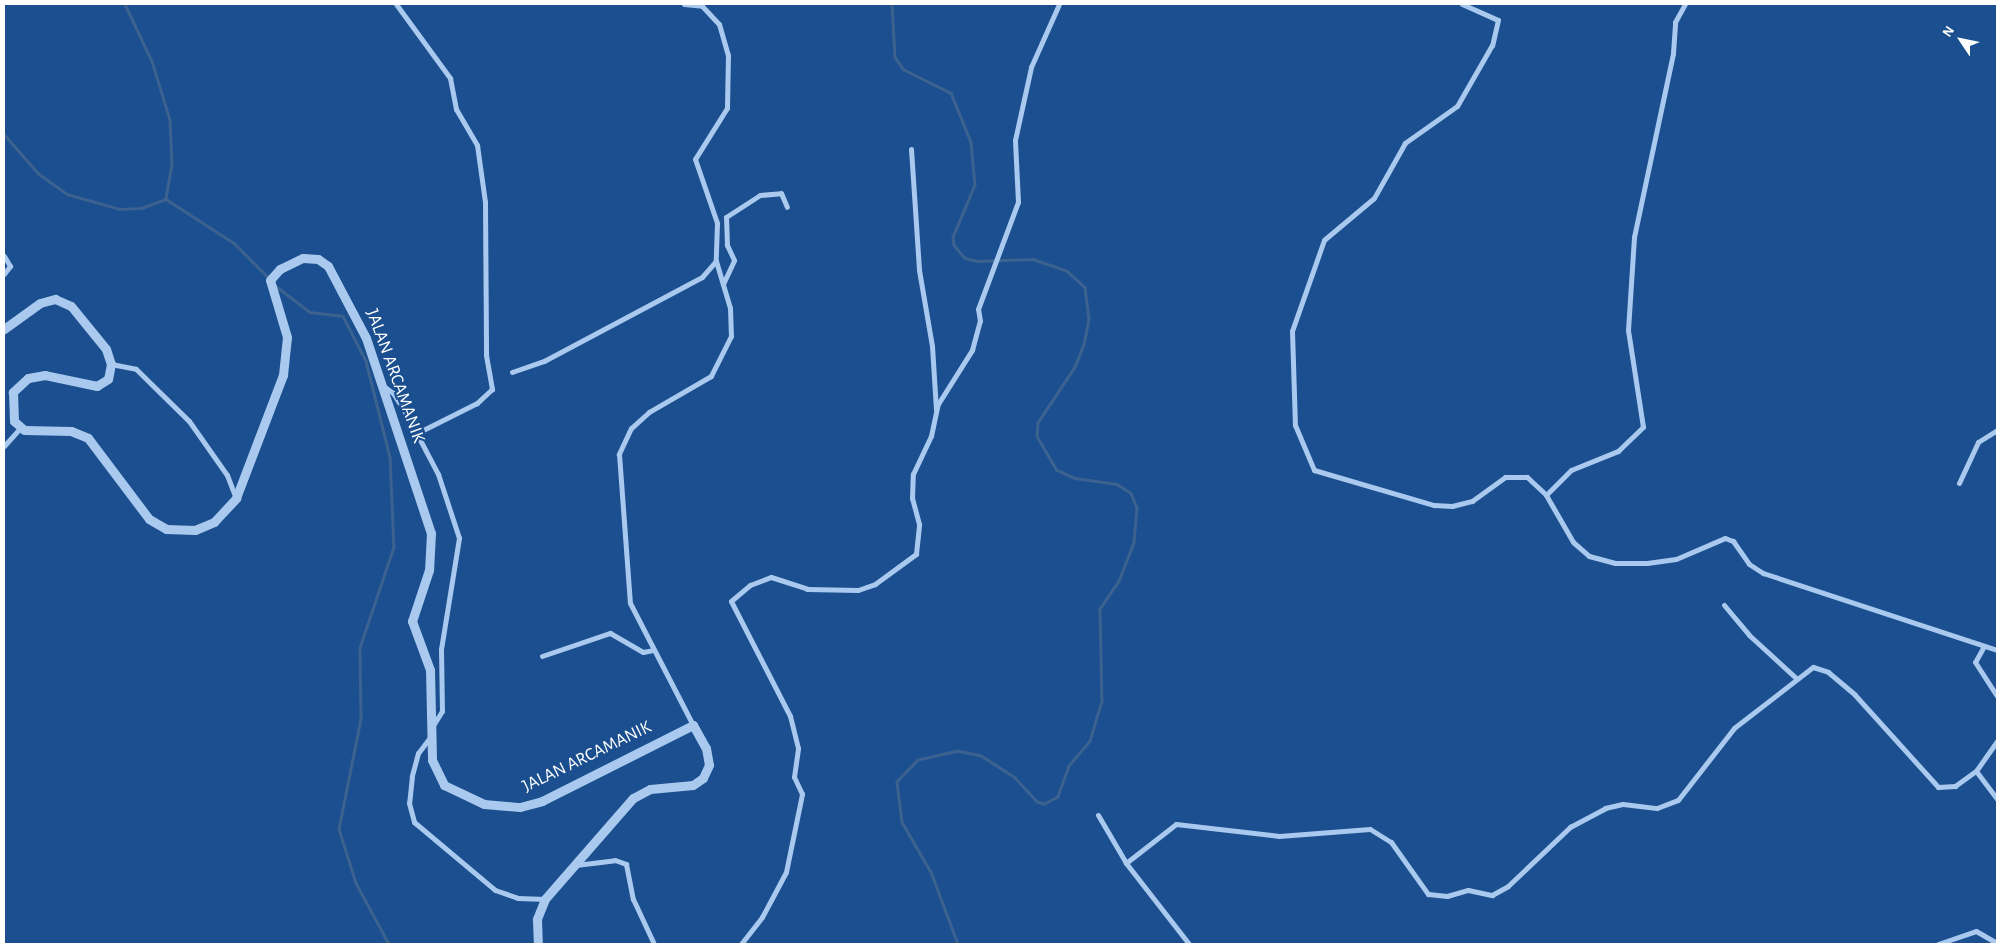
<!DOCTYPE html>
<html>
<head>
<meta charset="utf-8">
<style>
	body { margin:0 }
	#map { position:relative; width:2001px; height:948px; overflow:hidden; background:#1b4f8f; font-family:"Alegreya Sans",sans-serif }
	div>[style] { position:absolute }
	.stream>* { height:2.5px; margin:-1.25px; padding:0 1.25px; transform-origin:1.25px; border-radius:1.25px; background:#3c6290 }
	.minor>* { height:5px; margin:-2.5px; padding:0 2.5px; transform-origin:2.5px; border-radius:2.5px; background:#a9c9ee }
	.tertiary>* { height:9px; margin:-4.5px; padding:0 4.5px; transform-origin:4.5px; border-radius:4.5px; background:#a9c9ee }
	span { translate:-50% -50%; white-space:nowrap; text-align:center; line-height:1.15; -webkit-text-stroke:4.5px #1b4f8f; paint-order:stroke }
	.street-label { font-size:18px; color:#fff }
	.frame { position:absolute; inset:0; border:5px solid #fff; pointer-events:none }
	.north { position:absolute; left:1936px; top:15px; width:50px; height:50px; -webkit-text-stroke:4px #1b4f8f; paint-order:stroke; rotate:304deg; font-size:14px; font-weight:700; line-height:20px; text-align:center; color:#fff }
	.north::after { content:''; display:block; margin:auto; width:18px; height:22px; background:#fff; clip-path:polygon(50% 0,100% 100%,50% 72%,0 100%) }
</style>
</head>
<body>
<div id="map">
	<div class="stream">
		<div style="left:125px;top:4px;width:63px;rotate:64.7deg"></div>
		<div style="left:152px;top:61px;width:62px;rotate:73deg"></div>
		<div style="left:170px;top:120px;width:44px;rotate:87.4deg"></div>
		<div style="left:172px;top:164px;width:36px;rotate:100deg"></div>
		<div style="left:892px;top:4px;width:53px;rotate:86.8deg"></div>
		<div style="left:895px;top:57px;width:14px;rotate:56deg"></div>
		<div style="left:903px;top:69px;width:54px;rotate:26.6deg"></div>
		<div style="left:951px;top:93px;width:53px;rotate:67.8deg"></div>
		<div style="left:971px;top:142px;width:43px;rotate:84.7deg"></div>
		<div style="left:975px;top:185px;width:56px;rotate:112.9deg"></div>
		<div style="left:953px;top:237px;width:8px;rotate:83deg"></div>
		<div style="left:954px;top:245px;width:17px;rotate:50deg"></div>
		<div style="left:965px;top:258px;width:12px;rotate:14deg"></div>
		<div style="left:977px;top:261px;width:56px;rotate:-2deg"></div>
		<div style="left:1033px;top:259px;width:36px;rotate:19deg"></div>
		<div style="left:1067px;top:271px;width:24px;rotate:42deg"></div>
		<div style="left:1085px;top:287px;width:32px;rotate:83deg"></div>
		<div style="left:1089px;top:319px;width:25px;rotate:101deg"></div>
		<div style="left:1084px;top:344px;width:25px;rotate:111deg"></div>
		<div style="left:1075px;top:367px;width:67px;rotate:123.5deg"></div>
		<div style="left:1038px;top:423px;width:13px;rotate:94deg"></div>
		<div style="left:1037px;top:436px;width:39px;rotate:60deg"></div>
		<div style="left:1057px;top:470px;width:20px;rotate:24deg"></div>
		<div style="left:1075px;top:478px;width:42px;rotate:8.1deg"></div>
		<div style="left:1117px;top:484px;width:17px;rotate:33deg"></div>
		<div style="left:1131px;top:493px;width:16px;rotate:68deg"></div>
		<div style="left:1137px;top:508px;width:35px;rotate:95deg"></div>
		<div style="left:1134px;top:543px;width:41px;rotate:111.5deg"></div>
		<div style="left:1119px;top:581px;width:34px;rotate:124deg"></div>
		<div style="left:1100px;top:609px;width:92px;rotate:88.8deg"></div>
		<div style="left:1102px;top:701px;width:42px;rotate:106.7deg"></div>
		<div style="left:1090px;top:741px;width:33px;rotate:130deg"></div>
		<div style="left:1069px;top:766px;width:33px;rotate:110deg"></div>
		<div style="left:1058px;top:797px;width:16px;rotate:153deg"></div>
		<div style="left:1044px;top:804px;width:7px;rotate:-164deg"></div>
		<div style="left:1037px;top:802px;width:33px;rotate:-133deg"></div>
		<div style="left:1015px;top:778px;width:40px;rotate:-147.1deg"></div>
		<div style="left:981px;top:756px;width:24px;rotate:-168deg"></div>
		<div style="left:958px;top:751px;width:41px;rotate:167.3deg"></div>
		<div style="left:918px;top:760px;width:30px;rotate:134deg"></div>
		<div style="left:897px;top:782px;width:40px;rotate:82.9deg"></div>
		<div style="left:902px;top:822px;width:58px;rotate:59.9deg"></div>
		<div style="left:931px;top:872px;width:77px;rotate:69.4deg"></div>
		<div style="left:4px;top:134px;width:52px;rotate:48.9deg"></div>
		<div style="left:38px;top:173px;width:36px;rotate:36deg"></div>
		<div style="left:67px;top:194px;width:55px;rotate:15.8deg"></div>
		<div style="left:120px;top:209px;width:21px;rotate:-3deg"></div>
		<div style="left:141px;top:208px;width:27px;rotate:-20deg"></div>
		<div style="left:166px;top:199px;width:81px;rotate:32.9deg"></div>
		<div style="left:234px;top:243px;width:49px;rotate:45deg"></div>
		<div style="left:276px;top:286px;width:43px;rotate:37.4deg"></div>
		<div style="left:310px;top:312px;width:33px;rotate:7deg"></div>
		<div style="left:343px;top:316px;width:51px;rotate:62.9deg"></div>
		<div style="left:366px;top:361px;width:99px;rotate:76deg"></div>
		<div style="left:390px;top:457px;width:90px;rotate:87.5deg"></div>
		<div style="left:394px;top:547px;width:107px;rotate:108.6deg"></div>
		<div style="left:360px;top:648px;width:71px;rotate:89.2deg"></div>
		<div style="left:361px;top:719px;width:112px;rotate:101.3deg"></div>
		<div style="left:339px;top:829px;width:57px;rotate:72.5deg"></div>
		<div style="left:356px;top:883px;width:69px;rotate:61.6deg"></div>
	</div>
	<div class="minor">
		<div style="left:396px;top:4px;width:92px;rotate:53.9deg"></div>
		<div style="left:450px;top:78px;width:32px;rotate:79deg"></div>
		<div style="left:456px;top:109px;width:42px;rotate:59.7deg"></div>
		<div style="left:477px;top:145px;width:58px;rotate:82deg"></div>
		<div style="left:485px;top:202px;width:153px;rotate:89.6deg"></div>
		<div style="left:486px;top:355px;width:35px;rotate:80deg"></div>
		<div style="left:492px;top:389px;width:21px;rotate:137deg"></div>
		<div style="left:477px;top:403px;width:67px;rotate:153.4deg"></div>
		<div style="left:684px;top:4px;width:18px;rotate:6deg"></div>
		<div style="left:702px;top:6px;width:25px;rotate:47deg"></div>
		<div style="left:719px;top:24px;width:32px;rotate:74deg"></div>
		<div style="left:728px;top:55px;width:53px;rotate:91.1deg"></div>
		<div style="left:727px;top:108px;width:60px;rotate:122.1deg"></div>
		<div style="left:695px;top:159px;width:68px;rotate:71deg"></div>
		<div style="left:717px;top:223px;width:38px;rotate:92deg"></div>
		<div style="left:716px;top:261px;width:49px;rotate:73.4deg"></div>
		<div style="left:730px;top:308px;width:28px;rotate:88deg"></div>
		<div style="left:731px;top:336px;width:45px;rotate:116.6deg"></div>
		<div style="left:711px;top:376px;width:72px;rotate:149.9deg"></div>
		<div style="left:649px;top:412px;width:24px;rotate:138deg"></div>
		<div style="left:631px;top:428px;width:29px;rotate:115deg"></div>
		<div style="left:619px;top:454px;width:149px;rotate:85.8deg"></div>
		<div style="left:630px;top:603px;width:137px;rotate:62.7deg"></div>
		<div style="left:1462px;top:4px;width:39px;rotate:24deg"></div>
		<div style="left:1498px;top:20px;width:26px;rotate:103deg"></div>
		<div style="left:1492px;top:45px;width:70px;rotate:119.8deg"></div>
		<div style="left:1457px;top:106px;width:64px;rotate:144.6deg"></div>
		<div style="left:1405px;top:143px;width:63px;rotate:119.4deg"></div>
		<div style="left:1374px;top:198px;width:65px;rotate:140deg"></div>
		<div style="left:1324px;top:240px;width:96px;rotate:109.4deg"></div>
		<div style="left:1292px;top:331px;width:94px;rotate:88.2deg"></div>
		<div style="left:1295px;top:425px;width:49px;rotate:67.1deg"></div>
		<div style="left:1314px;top:470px;width:125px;rotate:16.3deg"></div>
		<div style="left:1434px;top:505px;width:18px;rotate:3deg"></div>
		<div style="left:1452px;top:506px;width:21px;rotate:-14deg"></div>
		<div style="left:1472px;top:501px;width:41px;rotate:-36deg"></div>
		<div style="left:1505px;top:477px;width:22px"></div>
		<div style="left:1527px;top:477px;width:26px;rotate:43deg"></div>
		<div style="left:1546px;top:495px;width:54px;rotate:60.1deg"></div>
		<div style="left:1573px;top:542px;width:21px;rotate:41deg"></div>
		<div style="left:1589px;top:556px;width:27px;rotate:15deg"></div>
		<div style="left:1615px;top:563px;width:32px"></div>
		<div style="left:1647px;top:563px;width:29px;rotate:-8deg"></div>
		<div style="left:1676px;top:559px;width:53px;rotate:-23.2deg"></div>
		<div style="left:1725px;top:538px;width:9px;rotate:21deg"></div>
		<div style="left:1733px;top:541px;width:28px;rotate:55deg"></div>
		<div style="left:1749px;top:564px;width:17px;rotate:33deg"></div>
		<div style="left:1763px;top:573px;width:246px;rotate:18.2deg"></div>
		<div style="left:911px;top:149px;width:121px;rotate:86.2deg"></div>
		<div style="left:919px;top:270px;width:77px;rotate:80.3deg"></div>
		<div style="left:932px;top:346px;width:64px;rotate:86.4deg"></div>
		<div style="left:4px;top:256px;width:12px;rotate:59deg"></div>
		<div style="left:10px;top:266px;width:10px;rotate:127deg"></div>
		<div style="left:723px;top:284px;width:26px;rotate:-65deg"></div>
		<div style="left:734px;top:260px;width:17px;rotate:-115deg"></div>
		<div style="left:727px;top:245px;width:28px;rotate:-92deg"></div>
		<div style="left:726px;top:217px;width:40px;rotate:-32.9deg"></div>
		<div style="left:760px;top:195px;width:21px;rotate:-5deg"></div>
		<div style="left:781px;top:193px;width:15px;rotate:67deg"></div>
		<div style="left:111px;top:364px;width:25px;rotate:11deg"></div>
		<div style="left:136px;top:369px;width:74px;rotate:44.5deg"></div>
		<div style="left:189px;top:421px;width:66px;rotate:54.9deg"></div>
		<div style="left:227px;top:475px;width:25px;rotate:69deg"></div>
		<div style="left:512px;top:372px;width:34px;rotate:-19deg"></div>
		<div style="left:544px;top:361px;width:179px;rotate:-28deg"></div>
		<div style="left:702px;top:277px;width:21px;rotate:-49deg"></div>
		<div style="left:382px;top:385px;width:14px;rotate:36deg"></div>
		<div style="left:393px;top:393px;width:26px;rotate:58deg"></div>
		<div style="left:407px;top:415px;width:67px;rotate:62.3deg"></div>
		<div style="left:438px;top:474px;width:67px;rotate:71.8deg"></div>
		<div style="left:459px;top:538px;width:112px;rotate:99.2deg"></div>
		<div style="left:441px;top:649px;width:62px;rotate:89.1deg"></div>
		<div style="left:442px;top:711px;width:19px;rotate:122deg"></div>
		<div style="left:4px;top:446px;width:24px;rotate:-48deg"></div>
		<div style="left:1959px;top:483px;width:45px;rotate:-65.1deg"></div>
		<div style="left:1978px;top:442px;width:22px;rotate:-32deg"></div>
		<div style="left:1546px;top:495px;width:35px;rotate:-45deg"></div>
		<div style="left:1571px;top:470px;width:51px;rotate:-22deg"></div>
		<div style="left:1618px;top:451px;width:35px;rotate:-44deg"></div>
		<div style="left:1643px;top:427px;width:98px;rotate:-98.8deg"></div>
		<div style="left:1628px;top:330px;width:93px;rotate:-86.3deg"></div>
		<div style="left:1634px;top:237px;width:188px;rotate:-78deg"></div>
		<div style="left:1673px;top:53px;width:31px;rotate:-86deg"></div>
		<div style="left:1675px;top:22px;width:21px;rotate:-61deg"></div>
		<div style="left:1724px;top:605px;width:39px;rotate:50deg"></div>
		<div style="left:1749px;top:635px;width:65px;rotate:42.5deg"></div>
		<div style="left:1984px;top:646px;width:18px;rotate:119deg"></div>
		<div style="left:1975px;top:662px;width:40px;rotate:57.1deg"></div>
		<div style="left:542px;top:656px;width:72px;rotate:-18.7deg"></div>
		<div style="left:610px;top:633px;width:38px;rotate:30deg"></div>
		<div style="left:643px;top:652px;width:10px;rotate:-11deg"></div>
		<div style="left:431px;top:736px;width:21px;rotate:127deg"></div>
		<div style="left:418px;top:753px;width:24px;rotate:105deg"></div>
		<div style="left:412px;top:776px;width:27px;rotate:96deg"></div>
		<div style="left:409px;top:803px;width:20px;rotate:75deg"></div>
		<div style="left:414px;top:822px;width:106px;rotate:40deg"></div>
		<div style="left:495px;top:890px;width:24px;rotate:19deg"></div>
		<div style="left:518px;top:898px;width:27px;rotate:2deg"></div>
		<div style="left:1976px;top:771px;width:35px;rotate:53deg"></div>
		<div style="left:1098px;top:815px;width:56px;rotate:59.7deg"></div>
		<div style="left:576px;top:865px;width:39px;rotate:-7deg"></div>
		<div style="left:615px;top:860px;width:12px;rotate:20deg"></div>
		<div style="left:626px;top:864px;width:36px;rotate:79deg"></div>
		<div style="left:633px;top:899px;width:50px;rotate:65deg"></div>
		<div style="left:741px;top:944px;width:34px;rotate:-52deg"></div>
		<div style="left:762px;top:917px;width:51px;rotate:-61.9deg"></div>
		<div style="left:786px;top:872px;width:80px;rotate:-78.4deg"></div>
		<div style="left:802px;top:794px;width:19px;rotate:-115deg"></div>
		<div style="left:794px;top:777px;width:29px;rotate:-82deg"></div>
		<div style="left:798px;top:748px;width:33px;rotate:-104deg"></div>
		<div style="left:790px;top:716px;width:129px;rotate:-117.2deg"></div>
		<div style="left:731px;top:601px;width:25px;rotate:-40deg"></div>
		<div style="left:750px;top:585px;width:22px;rotate:-21deg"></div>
		<div style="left:771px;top:577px;width:38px;rotate:18deg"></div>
		<div style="left:807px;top:589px;width:51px;rotate:1.1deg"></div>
		<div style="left:858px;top:590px;width:18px;rotate:-19deg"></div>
		<div style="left:875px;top:584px;width:51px;rotate:-36.2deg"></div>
		<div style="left:916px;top:554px;width:30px;rotate:-84deg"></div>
		<div style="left:919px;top:524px;width:27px;rotate:-105deg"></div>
		<div style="left:912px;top:498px;width:24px;rotate:-88deg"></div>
		<div style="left:913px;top:474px;width:42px;rotate:-64.7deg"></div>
		<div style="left:931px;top:436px;width:33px;rotate:-78deg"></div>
		<div style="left:938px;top:404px;width:64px;rotate:-57.8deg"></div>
		<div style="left:972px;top:350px;width:30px;rotate:-75deg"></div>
		<div style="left:980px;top:321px;width:12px;rotate:-99deg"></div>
		<div style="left:978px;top:309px;width:114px;rotate:-69.5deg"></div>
		<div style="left:1018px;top:202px;width:62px;rotate:-92.8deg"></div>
		<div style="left:1015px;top:140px;width:75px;rotate:-77.6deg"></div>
		<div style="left:1031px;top:67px;width:69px;rotate:-66deg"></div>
		<div style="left:1189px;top:944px;width:103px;rotate:-127.9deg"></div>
		<div style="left:1126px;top:863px;width:63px;rotate:-38deg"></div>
		<div style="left:1176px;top:824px;width:104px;rotate:6.6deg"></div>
		<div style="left:1279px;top:836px;width:91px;rotate:-4.4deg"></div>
		<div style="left:1370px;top:829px;width:25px;rotate:32deg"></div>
		<div style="left:1391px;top:842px;width:64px;rotate:54.6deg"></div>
		<div style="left:1428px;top:894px;width:19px;rotate:6deg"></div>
		<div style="left:1447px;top:896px;width:22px;rotate:-16deg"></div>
		<div style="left:1468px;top:890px;width:25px;rotate:12deg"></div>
		<div style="left:1492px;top:895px;width:18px;rotate:-29deg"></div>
		<div style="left:1508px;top:886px;width:86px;rotate:-43.6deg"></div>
		<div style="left:1570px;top:827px;width:40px;rotate:-28deg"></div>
		<div style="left:1605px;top:808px;width:18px;rotate:-13deg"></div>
		<div style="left:1623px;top:804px;width:34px;rotate:7deg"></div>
		<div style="left:1657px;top:808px;width:22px;rotate:-21deg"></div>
		<div style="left:1678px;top:800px;width:91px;rotate:-52.1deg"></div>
		<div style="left:1734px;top:728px;width:100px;rotate:-37.7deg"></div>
		<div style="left:1813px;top:667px;width:16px;rotate:18deg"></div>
		<div style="left:1828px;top:672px;width:35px;rotate:40deg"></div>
		<div style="left:1855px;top:695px;width:124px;rotate:47.9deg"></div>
		<div style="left:1938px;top:787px;width:17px;rotate:-3deg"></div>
		<div style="left:1955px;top:786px;width:26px;rotate:-36deg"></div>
		<div style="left:1976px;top:771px;width:37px;rotate:-55deg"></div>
		<div style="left:1938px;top:944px;width:40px;rotate:-18.9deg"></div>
		<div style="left:1976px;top:931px;width:24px;rotate:30deg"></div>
	</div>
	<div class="tertiary">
		<div style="left:4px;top:329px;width:44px;rotate:-35.8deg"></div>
		<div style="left:40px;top:303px;width:16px;rotate:-15deg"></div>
		<div style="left:55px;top:299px;width:17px;rotate:24deg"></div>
		<div style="left:71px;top:306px;width:55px;rotate:50.9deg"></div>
		<div style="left:106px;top:349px;width:16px;rotate:72deg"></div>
		<div style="left:111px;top:364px;width:15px;rotate:101deg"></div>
		<div style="left:108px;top:379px;width:13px;rotate:148deg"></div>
		<div style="left:97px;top:386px;width:53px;rotate:-168.1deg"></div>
		<div style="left:45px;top:375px;width:17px;rotate:170deg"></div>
		<div style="left:28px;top:378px;width:21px;rotate:137deg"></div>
		<div style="left:13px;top:392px;width:29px;rotate:88deg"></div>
		<div style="left:14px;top:421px;width:13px;rotate:42deg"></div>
		<div style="left:24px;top:430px;width:47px;rotate:1.2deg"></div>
		<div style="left:71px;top:431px;width:18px;rotate:22deg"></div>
		<div style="left:88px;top:438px;width:101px;rotate:53deg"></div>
		<div style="left:149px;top:519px;width:20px;rotate:30deg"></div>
		<div style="left:166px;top:529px;width:29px;rotate:2deg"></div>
		<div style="left:195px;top:530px;width:21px;rotate:-23deg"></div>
		<div style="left:214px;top:522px;width:33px;rotate:-47deg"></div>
		<div style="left:236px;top:498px;width:132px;rotate:-69.1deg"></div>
		<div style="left:283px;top:375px;width:38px;rotate:-84deg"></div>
		<div style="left:287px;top:337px;width:59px;rotate:-106.6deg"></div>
		<div style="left:270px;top:280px;width:15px;rotate:-48deg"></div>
		<div style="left:280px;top:269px;width:25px;rotate:-26deg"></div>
		<div style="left:303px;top:258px;width:15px;rotate:4deg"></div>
		<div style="left:318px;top:259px;width:12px;rotate:35deg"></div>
		<div style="left:328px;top:266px;width:81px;rotate:62.2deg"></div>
		<div style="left:366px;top:338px;width:206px;rotate:71.6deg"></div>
		<div style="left:431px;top:533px;width:37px;rotate:93deg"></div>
		<div style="left:429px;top:570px;width:54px;rotate:108.4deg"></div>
		<div style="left:412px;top:621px;width:52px;rotate:69.8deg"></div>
		<div style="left:430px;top:670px;width:90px;rotate:88.7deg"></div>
		<div style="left:432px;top:760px;width:28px;rotate:64deg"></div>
		<div style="left:444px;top:785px;width:44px;rotate:25.4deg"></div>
		<div style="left:484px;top:804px;width:36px;rotate:5deg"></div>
		<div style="left:520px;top:807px;width:23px;rotate:-15deg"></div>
		<div style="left:542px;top:801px;width:169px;rotate:-26.7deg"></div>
		<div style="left:693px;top:725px;width:26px;rotate:61deg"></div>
		<div style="left:706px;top:748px;width:17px;rotate:80deg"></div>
		<div style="left:709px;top:765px;width:14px;rotate:115deg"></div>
		<div style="left:703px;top:778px;width:12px;rotate:145deg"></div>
		<div style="left:693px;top:785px;width:43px;rotate:174.7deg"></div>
		<div style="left:650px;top:789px;width:19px;rotate:152deg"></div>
		<div style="left:633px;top:798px;width:134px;rotate:131.1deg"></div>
		<div style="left:545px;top:899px;width:22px;rotate:112deg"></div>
		<div style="left:537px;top:919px;width:25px;rotate:88deg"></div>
	</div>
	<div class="street-label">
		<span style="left:395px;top:376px;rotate:70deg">JALAN ARCAMANIK</span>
		<span style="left:587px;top:757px;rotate:-26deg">JALAN ARCAMANIK</span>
	</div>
	<div class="frame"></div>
	<div class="north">N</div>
</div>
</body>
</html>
